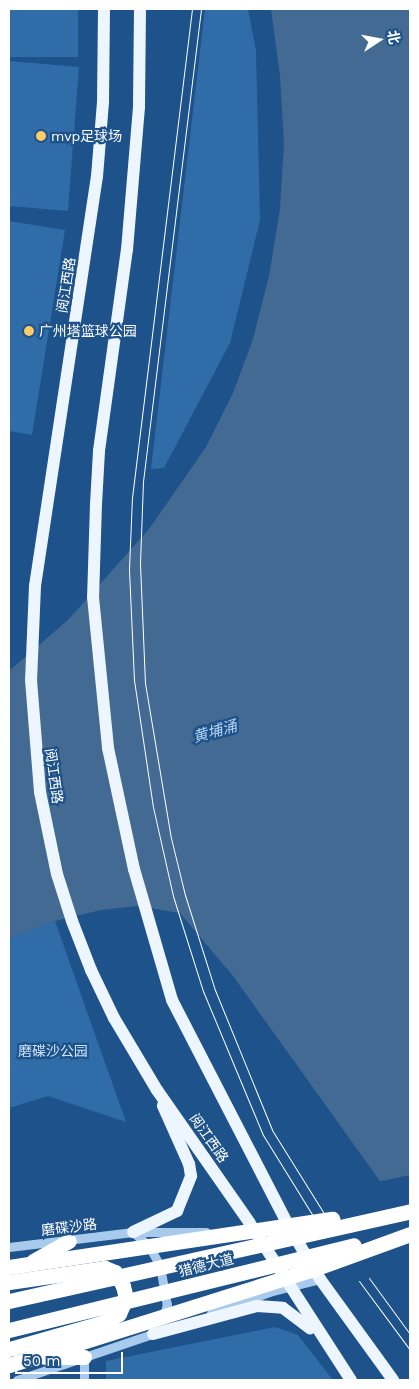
<!DOCTYPE html>
<html>
<head>
<meta charset="utf-8">
<style>
	body { margin:0 }
	#map { position:relative; width:419px; height:1389px; overflow:hidden; background:#1d528a; font-family:"Work Sans","Noto Sans SC",sans-serif }
	div>[style] { position:absolute }
	.green>* { inset:0; background:#306ca8; transform-origin:0 0 }
	.water>* { inset:0; background:#436a92 }
	.pier>* { inset:0; background:#1d528a }
	.minor>* { height:9px; margin:-4.5px; padding:0 4.5px; transform-origin:4.5px; border-radius:4.5px; background:#a8caec }
	.major>* { height:12px; margin:-6px; padding:0 6px; transform-origin:6px; border-radius:6px; background:#edf5ff }
	.highway>* { height:15px; margin:-7.5px; padding:0 7.5px; transform-origin:7.5px; border-radius:7.5px; background:#fff }
	.tram>* { height:1px; margin:-0.5px; padding:0 0.5px; transform-origin:0.5px; border-radius:0.5px; background:#fff }
	.dots>* { width:14px; height:14px; translate:-50% -50%; box-sizing:border-box; border:2px solid #1d528a; border-radius:50% }
	span { translate:-50% -50%; white-space:nowrap; text-align:center; line-height:1.15; -webkit-text-stroke:4.5px #1d528a; paint-order:stroke }
	.poi-label { font-size:14px; color:#fff }
	.left { translate:0 -50%; text-align:left }
	.street-label { font-size:14px; color:#fff }
	.park-label { font-size:14px; color:#cde3f9 }
	.water-label { font-size:15px; color:#b4d4f3; font-style:italic }
	.frame { position:absolute; inset:0; border:10px solid #fff; pointer-events:none }
	.north { position:absolute; left:354px; top:15px; width:50px; height:50px; -webkit-text-stroke:4px #1d528a; paint-order:stroke; rotate:79deg; font-size:14px; font-weight:700; line-height:20px; text-align:center; color:#fff }
	.north::after { content:''; display:block; margin:auto; width:18px; height:22px; background:#fff; clip-path:polygon(50% 0,100% 100%,50% 72%,0 100%) }
	.scale { position:absolute; left:15px; top:1352px; width:108px; height:22px; box-sizing:border-box; border:2px solid #fff; border-top:0; padding-left:6px; font-size:15px; line-height:18px; white-space:nowrap; color:#fff; -webkit-text-stroke:4px #1d528a; paint-order:stroke }
</style>
</head>
<body>
<div id="map">
	<div class="green">
		<div style="left:9px;top:9px;width:69px;height:48px"></div>
		<div style="clip-path:polygon(205px 9px,248px 9px,256px 51px,260px 220px,230px 343px,164px 468px,151px 469px)"></div>
		<div style="clip-path:polygon(9px 61px,79px 67px,68px 211px,9px 206px)"></div>
		<div style="clip-path:polygon(9px 221px,65px 230px,32px 435px,9px 431px)"></div>
		<div style="clip-path:polygon(55px 921px,126px 1122px,48px 1096px,9px 1108px,9px 938px)"></div>
		<div style="clip-path:polygon(275px 1327px,298px 1335px,333px 1380px,106px 1380px,106px 1361px)"></div>
	</div>
	<div class="water">
		<div style="clip-path:polygon(271px 9px,410px 9px,410px 1223px,233px 976px,180px 913px,137px 906px,101px 910px,55px 921px,9px 938px,9px 671px,68px 620px,149px 529px,206px 447px,233px 393px,253px 339px,269px 276px,280px 209px,284px 143px,280px 76px)"></div>
	</div>
	<div class="pier">
		<div style="clip-path:polygon(410px 1175px,410px 1225px,377px 1182px)"></div>
	</div>
	<div class="minor">
		<div style="left:133px;top:1232px;width:21px;rotate:41deg"></div>
		<div style="left:149px;top:1246px;width:23px;rotate:61deg"></div>
		<div style="left:160px;top:1266px;width:39px;rotate:80deg"></div>
		<div style="left:167px;top:1304px;width:16px;rotate:105deg"></div>
		<div style="left:9px;top:1247px;width:125px;rotate:-6.9deg"></div>
		<div style="left:133px;top:1232px;width:73px"></div>
		<div style="left:211px;top:1313px;width:62px;rotate:-19.9deg"></div>
		<div style="left:269px;top:1292px;width:53px;rotate:-14.3deg"></div>
		<div style="left:84px;top:1357px;width:23px;rotate:90deg"></div>
		<div style="left:17px;top:1380px;width:149px;rotate:-18.8deg"></div>
	</div>
	<div class="major">
		<div style="left:104px;top:9px;width:93px;rotate:90.6deg"></div>
		<div style="left:103px;top:102px;width:74px;rotate:94.6deg"></div>
		<div style="left:97px;top:176px;width:415px;rotate:98.6deg"></div>
		<div style="left:35px;top:586px;width:94px;rotate:92.4deg"></div>
		<div style="left:31px;top:680px;width:112px;rotate:85.4deg"></div>
		<div style="left:40px;top:792px;width:84px;rotate:78.3deg"></div>
		<div style="left:57px;top:874px;width:49px;rotate:72.3deg"></div>
		<div style="left:72px;top:921px;width:53px;rotate:68.8deg"></div>
		<div style="left:91px;top:970px;width:53px;rotate:64.4deg"></div>
		<div style="left:114px;top:1018px;width:84px;rotate:59.2deg"></div>
		<div style="left:157px;top:1090px;width:161px;rotate:55.1deg"></div>
		<div style="left:249px;top:1222px;width:188px;rotate:57.2deg"></div>
		<div style="left:140px;top:9px;width:98px;rotate:90.6deg"></div>
		<div style="left:139px;top:107px;width:143px;rotate:94.8deg"></div>
		<div style="left:127px;top:249px;width:204px;rotate:97.9deg"></div>
		<div style="left:99px;top:451px;width:53px;rotate:93.2deg"></div>
		<div style="left:96px;top:504px;width:93px;rotate:91.8deg"></div>
		<div style="left:93px;top:597px;width:152px;rotate:84.3deg"></div>
		<div style="left:108px;top:748px;width:124px;rotate:77.9deg"></div>
		<div style="left:134px;top:869px;width:136px;rotate:73.8deg"></div>
		<div style="left:172px;top:1000px;width:261px;rotate:62.7deg"></div>
		<div style="left:292px;top:1232px;width:55px;rotate:59.2deg"></div>
		<div style="left:320px;top:1279px;width:125px;rotate:54.1deg"></div>
		<div style="left:133px;top:1232px;width:49px;rotate:-25.5deg"></div>
		<div style="left:177px;top:1211px;width:38px;rotate:-68deg"></div>
		<div style="left:191px;top:1176px;width:12px;rotate:-99deg"></div>
		<div style="left:189px;top:1164px;width:64px;rotate:-114.1deg"></div>
		<div style="left:153px;top:1334px;width:108px;rotate:-15.1deg"></div>
		<div style="left:257px;top:1306px;width:26px;rotate:4deg"></div>
		<div style="left:283px;top:1308px;width:34px;rotate:37deg"></div>
	</div>
	<div class="highway">
		<div style="left:33px;top:1261px;width:41px;rotate:-29.1deg"></div>
		<div style="left:9px;top:1267px;width:327px;rotate:-8.5deg"></div>
		<div style="left:9px;top:1282px;width:97px;rotate:-8.3deg"></div>
		<div style="left:105px;top:1268px;width:11px;rotate:22deg"></div>
		<div style="left:115px;top:1272px;width:16px;rotate:60deg"></div>
		<div style="left:123px;top:1286px;width:12px;rotate:76deg"></div>
		<div style="left:126px;top:1298px;width:17px;rotate:114deg"></div>
		<div style="left:119px;top:1314px;width:20px;rotate:153deg"></div>
		<div style="left:101px;top:1323px;width:96px;rotate:164.2deg"></div>
		<div style="left:9px;top:1301px;width:411px;rotate:-12.6deg"></div>
		<div style="left:9px;top:1330px;width:355px;rotate:-13.8deg"></div>
		<div style="left:45px;top:1357px;width:39px"></div>
		<div style="left:9px;top:1365px;width:320px;rotate:-17.5deg"></div>
		<div style="left:314px;top:1269px;width:102px;rotate:-20deg"></div>
	</div>
	<div class="tram">
		<div style="left:192px;top:9px;width:492px;rotate:97deg"></div>
		<div style="left:132px;top:497px;width:73px;rotate:92.4deg"></div>
		<div style="left:129px;top:570px;width:110px;rotate:87.4deg"></div>
		<div style="left:134px;top:680px;width:128px;rotate:81.5deg"></div>
		<div style="left:153px;top:807px;width:91px;rotate:77.3deg"></div>
		<div style="left:173px;top:896px;width:100px;rotate:72.5deg"></div>
		<div style="left:203px;top:991px;width:156px;rotate:67.4deg"></div>
		<div style="left:263px;top:1135px;width:95px;rotate:58.3deg"></div>
		<div style="left:201px;top:9px;width:476px;rotate:97deg"></div>
		<div style="left:143px;top:481px;width:83px;rotate:92.1deg"></div>
		<div style="left:140px;top:564px;width:119px;rotate:87.6deg"></div>
		<div style="left:145px;top:683px;width:157px;rotate:80.5deg"></div>
		<div style="left:171px;top:838px;width:59px;rotate:76.2deg"></div>
		<div style="left:185px;top:895px;width:100px;rotate:72.5deg"></div>
		<div style="left:215px;top:990px;width:151px;rotate:67.8deg"></div>
		<div style="left:272px;top:1130px;width:97px;rotate:58.1deg"></div>
		<div style="left:369px;top:1278px;width:69px;rotate:53.8deg"></div>
		<div style="left:359px;top:1281px;width:86px;rotate:53.5deg"></div>
	</div>
	<div class="dots">
		<div style="left:41px;top:136px;background:#fcca66"></div>
		<div style="left:29px;top:331px;background:#fcca66"></div>
	</div>
	<div class="poi-label">
		<span class="left" style="left:51px;top:136px">mvp足球场</span>
		<span class="left" style="left:39px;top:331px">广州塔篮球公园</span>
	</div>
	<div class="street-label">
		<span style="left:66px;top:285px;rotate:-81deg">阅江西路</span>
		<span style="left:54px;top:776px;rotate:82deg">阅江西路</span>
		<span style="left:209px;top:1138px;rotate:55deg">阅江西路</span>
		<span style="left:69px;top:1227px;rotate:-7deg">磨碟沙路</span>
		<span style="left:206px;top:1265px;rotate:-14deg">猎德大道</span>
	</div>
	<div class="park-label">
		<span style="left:53px;top:1051px">磨碟沙公园</span>
	</div>
	<div class="water-label">
		<span style="left:215px;top:732px;rotate:-16deg">黄埔涌</span>
	</div>
	<div class="frame"></div>
	<div class="north">北</div>
	<div class="scale">50 m</div>
</div>
</body>
</html>
